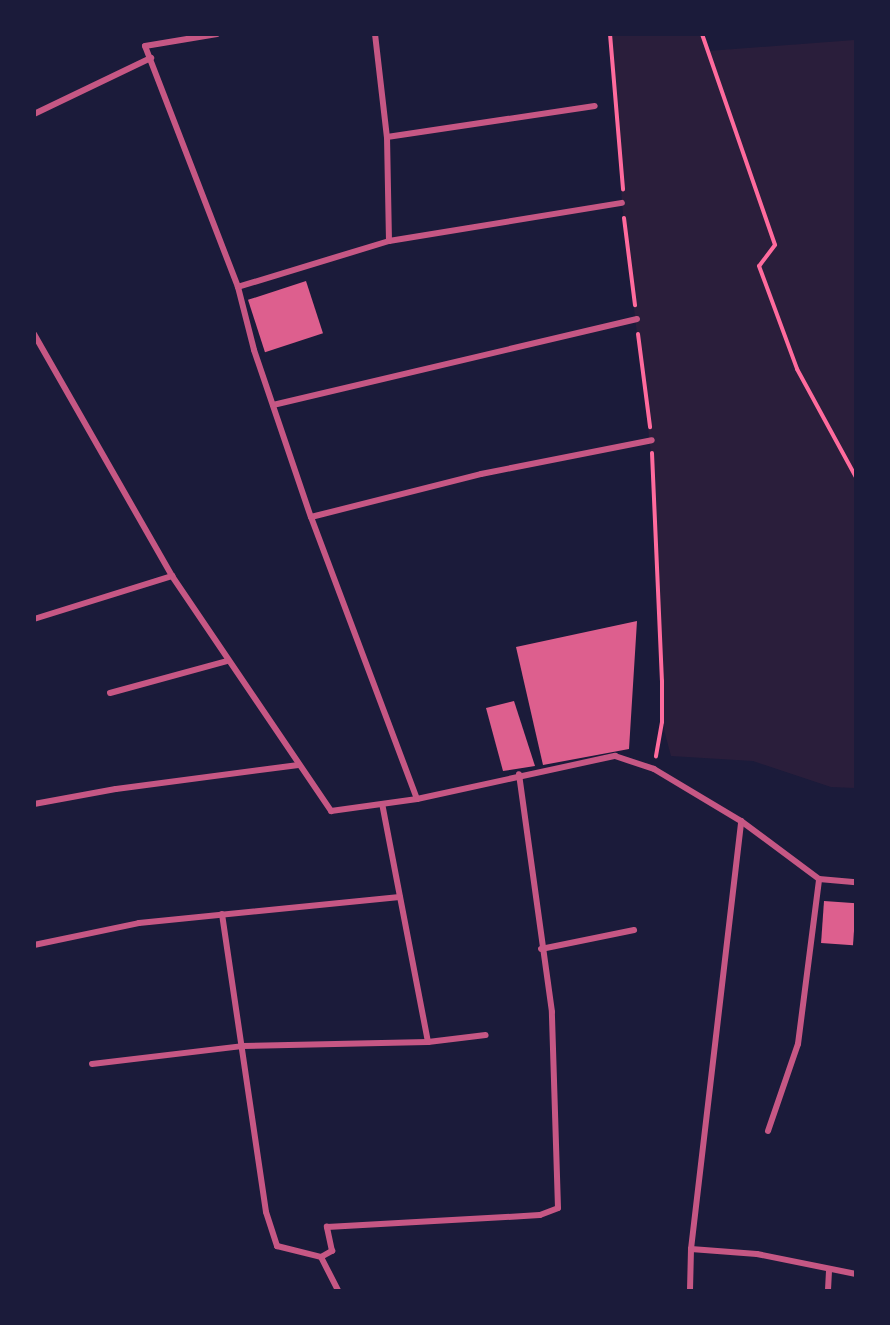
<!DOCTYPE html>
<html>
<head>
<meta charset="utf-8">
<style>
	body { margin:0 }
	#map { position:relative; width:890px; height:1325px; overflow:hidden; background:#1b1b3a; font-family:Literata,serif }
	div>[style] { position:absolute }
	.green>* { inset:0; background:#2a1e3b }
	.building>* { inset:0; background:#dd5f8e; transform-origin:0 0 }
	.path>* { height:4px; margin:-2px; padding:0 2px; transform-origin:2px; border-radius:2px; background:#ff6b9d }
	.minor>* { height:6px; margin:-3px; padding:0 3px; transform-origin:3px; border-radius:3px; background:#c65784 }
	span { translate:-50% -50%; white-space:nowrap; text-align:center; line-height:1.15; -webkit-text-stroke:6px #1b1b3a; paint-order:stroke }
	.frame { position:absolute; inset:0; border:36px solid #1b1b3a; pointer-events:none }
</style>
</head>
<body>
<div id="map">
	<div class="green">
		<div style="clip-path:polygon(609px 35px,702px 35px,708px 51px,855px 40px,855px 788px,831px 787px,753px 761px,671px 756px,662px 722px,653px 471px,623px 214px)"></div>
	</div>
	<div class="building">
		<div style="left:306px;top:281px;width:55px;height:61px;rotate:72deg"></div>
		<div style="clip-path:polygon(637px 621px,629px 749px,543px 765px,516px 647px)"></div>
		<div style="clip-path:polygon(514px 701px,535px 766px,503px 771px,486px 708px)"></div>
		<div style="left:824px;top:901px;width:32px;height:42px;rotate:4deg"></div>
	</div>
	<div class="path">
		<div style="left:610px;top:34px;width:156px;rotate:85.2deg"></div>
		<div style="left:702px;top:34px;width:223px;rotate:70.9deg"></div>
		<div style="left:775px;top:245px;width:26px;rotate:127deg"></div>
		<div style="left:759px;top:266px;width:110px;rotate:69.7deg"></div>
		<div style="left:797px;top:369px;width:123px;rotate:61.4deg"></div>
		<div style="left:624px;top:218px;width:88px;rotate:82.8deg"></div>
		<div style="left:638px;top:334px;width:94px;rotate:82.6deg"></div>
		<div style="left:652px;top:453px;width:228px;rotate:87.5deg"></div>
		<div style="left:662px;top:681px;width:41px;rotate:90deg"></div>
		<div style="left:662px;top:722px;width:35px;rotate:100deg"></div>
	</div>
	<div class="minor">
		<div style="left:217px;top:34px;width:73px;rotate:170.5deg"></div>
		<div style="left:145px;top:46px;width:258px;rotate:68.9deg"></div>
		<div style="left:375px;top:34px;width:104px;rotate:83.4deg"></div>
		<div style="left:387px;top:137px;width:104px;rotate:88.9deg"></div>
		<div style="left:389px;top:241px;width:158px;rotate:163.1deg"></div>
		<div style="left:238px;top:287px;width:65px;rotate:75.7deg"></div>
		<div style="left:254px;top:350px;width:176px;rotate:71.2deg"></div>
		<div style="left:311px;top:517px;width:301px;rotate:69.4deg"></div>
		<div style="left:34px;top:114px;width:130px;rotate:-25.6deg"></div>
		<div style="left:387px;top:137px;width:210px;rotate:-8.5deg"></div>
		<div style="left:389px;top:241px;width:236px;rotate:-9.3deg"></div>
		<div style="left:34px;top:334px;width:279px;rotate:60.3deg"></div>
		<div style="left:172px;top:576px;width:284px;rotate:55.9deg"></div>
		<div style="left:331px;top:811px;width:87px;rotate:-7.9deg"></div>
		<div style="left:417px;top:799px;width:203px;rotate:-12.3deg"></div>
		<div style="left:615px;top:756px;width:41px;rotate:18.4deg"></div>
		<div style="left:654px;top:769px;width:101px;rotate:30.9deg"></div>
		<div style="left:741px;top:821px;width:97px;rotate:36.6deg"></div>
		<div style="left:819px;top:879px;width:37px;rotate:5deg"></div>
		<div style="left:273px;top:405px;width:374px;rotate:-13.3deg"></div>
		<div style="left:311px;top:517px;width:175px;rotate:-14.2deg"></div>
		<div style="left:481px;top:474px;width:174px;rotate:-11.2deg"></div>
		<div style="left:34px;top:619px;width:145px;rotate:-17.3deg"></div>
		<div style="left:110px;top:693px;width:121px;rotate:-15.3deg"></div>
		<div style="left:34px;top:804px;width:83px;rotate:-10.4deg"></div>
		<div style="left:116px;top:789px;width:184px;rotate:-7.5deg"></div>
		<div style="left:222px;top:914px;width:301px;rotate:81.6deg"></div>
		<div style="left:266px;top:1212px;width:36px;rotate:72deg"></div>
		<div style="left:277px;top:1246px;width:45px;rotate:14deg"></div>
		<div style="left:321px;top:1257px;width:37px;rotate:63deg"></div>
		<div style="left:34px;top:945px;width:107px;rotate:-11.8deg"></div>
		<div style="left:139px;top:923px;width:262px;rotate:-5.7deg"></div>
		<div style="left:541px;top:949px;width:95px;rotate:-11.5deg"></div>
		<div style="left:428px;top:1042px;width:58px;rotate:-6.9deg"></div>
		<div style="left:92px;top:1064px;width:151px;rotate:-6.8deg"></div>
		<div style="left:242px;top:1046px;width:186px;rotate:-1.2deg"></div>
		<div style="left:428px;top:1042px;width:242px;rotate:-100.9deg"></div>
		<div style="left:768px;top:1131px;width:92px;rotate:-71deg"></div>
		<div style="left:798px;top:1044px;width:166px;rotate:-82.7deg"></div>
		<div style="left:691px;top:1249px;width:66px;rotate:4.3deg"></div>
		<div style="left:757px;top:1254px;width:101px;rotate:11.4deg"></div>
		<div style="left:321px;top:1257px;width:13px;rotate:-29deg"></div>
		<div style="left:332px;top:1251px;width:25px;rotate:-102deg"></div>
		<div style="left:327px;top:1227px;width:213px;rotate:-3.2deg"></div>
		<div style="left:540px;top:1215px;width:19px;rotate:-21deg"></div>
		<div style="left:558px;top:1208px;width:196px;rotate:-91.8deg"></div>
		<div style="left:552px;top:1012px;width:240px;rotate:-97.9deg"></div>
		<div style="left:690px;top:1290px;width:41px;rotate:-88.6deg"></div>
		<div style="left:691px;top:1249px;width:431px;rotate:-83.3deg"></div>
		<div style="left:828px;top:1290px;width:21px;rotate:-87deg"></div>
	</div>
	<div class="frame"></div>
</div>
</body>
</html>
